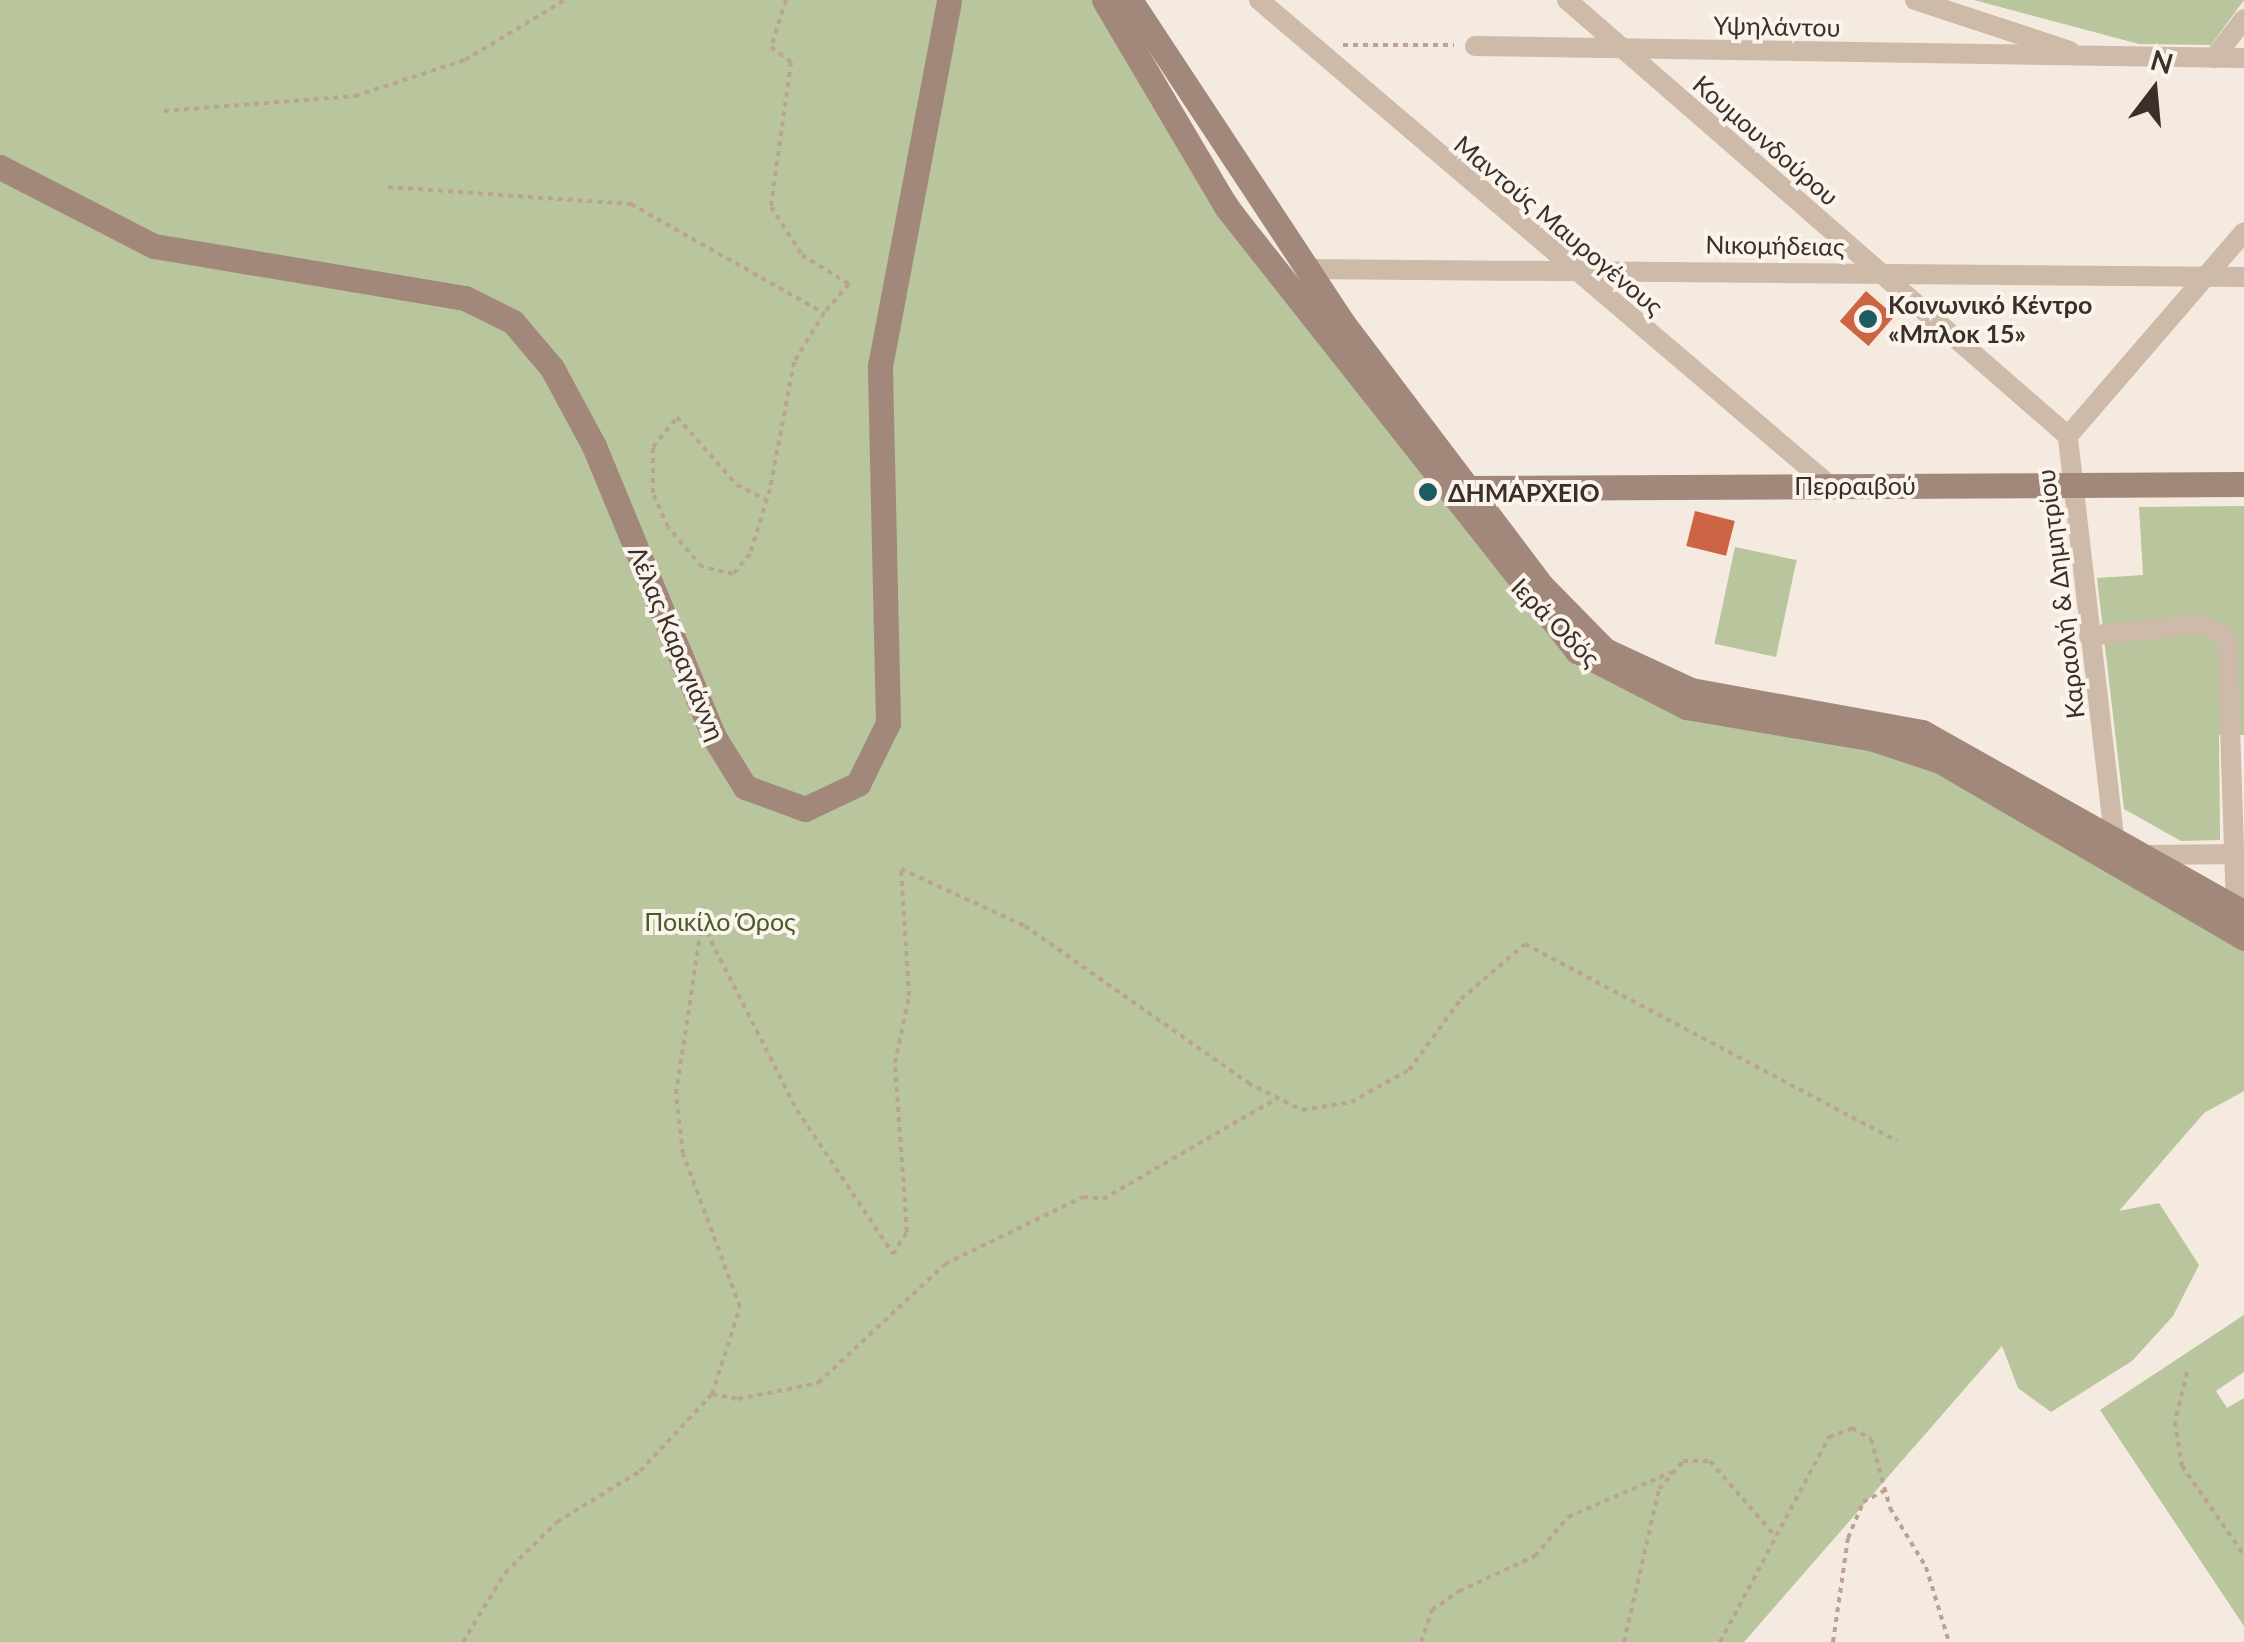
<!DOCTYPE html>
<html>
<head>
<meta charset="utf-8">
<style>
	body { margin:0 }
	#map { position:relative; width:2244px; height:1642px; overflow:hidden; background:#f4eadf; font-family:Lato,sans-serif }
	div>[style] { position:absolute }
	.green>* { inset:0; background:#b8c59d; transform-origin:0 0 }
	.building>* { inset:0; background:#cd6444; transform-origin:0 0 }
	.path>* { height:4px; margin-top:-2px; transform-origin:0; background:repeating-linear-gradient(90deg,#baa393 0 5px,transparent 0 10px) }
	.street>* { height:20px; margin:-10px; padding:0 10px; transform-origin:10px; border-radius:10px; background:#cebaa9 }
	.secondary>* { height:25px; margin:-12.5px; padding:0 12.5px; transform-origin:12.5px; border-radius:12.5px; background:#a2887a }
	.dots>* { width:28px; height:28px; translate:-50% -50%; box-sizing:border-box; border:5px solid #fbf4ec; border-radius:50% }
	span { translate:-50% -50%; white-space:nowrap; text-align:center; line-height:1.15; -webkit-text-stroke:8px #fbf4ec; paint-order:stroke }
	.street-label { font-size:25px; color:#3a2f29 }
	.poi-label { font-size:25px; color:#3a2f29; font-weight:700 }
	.left { translate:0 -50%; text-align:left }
	.park-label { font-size:25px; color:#4a5a2b }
	.north { position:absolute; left:2104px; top:40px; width:100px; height:100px; -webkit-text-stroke:8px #fbf4ec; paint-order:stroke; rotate:16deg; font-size:28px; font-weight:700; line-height:40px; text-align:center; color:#3a2f29 }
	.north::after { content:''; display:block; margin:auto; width:35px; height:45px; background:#3a2f29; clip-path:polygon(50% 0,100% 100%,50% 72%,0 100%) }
</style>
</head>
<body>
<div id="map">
	<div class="green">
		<div style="clip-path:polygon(0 0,1094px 0,1543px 624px,1932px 767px,2244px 946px,2244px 1091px,2204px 1113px,2119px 1211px,2159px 1203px,2199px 1265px,2173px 1316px,2132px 1361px,2051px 1412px,2018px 1388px,2002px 1346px,1744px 1642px,0 1642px)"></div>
		<div style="clip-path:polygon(1974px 0,2244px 0,2211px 45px,2139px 44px)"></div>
		<div style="clip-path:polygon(2244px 506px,2244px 735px,2219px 735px,2220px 840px,2181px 841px,2124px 809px,2097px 578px,2143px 575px,2139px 507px)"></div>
		<div style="left:1735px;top:547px;width:63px;height:99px;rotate:12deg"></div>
		<div style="clip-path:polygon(2244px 1315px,2244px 1372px,2216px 1391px,2227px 1408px,2244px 1398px,2244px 1626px,2100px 1410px)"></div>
	</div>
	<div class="building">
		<div style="left:1866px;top:291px;width:38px;height:40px;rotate:41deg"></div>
		<div style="left:1695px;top:511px;width:41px;height:36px;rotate:14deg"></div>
	</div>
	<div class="path">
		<div style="left:786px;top:0;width:49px;rotate:107.7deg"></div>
		<div style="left:771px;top:47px;width:25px;rotate:37deg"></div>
		<div style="left:791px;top:62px;width:146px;rotate:97.9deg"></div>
		<div style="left:771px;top:207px;width:57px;rotate:57.1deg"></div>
		<div style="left:802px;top:255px;width:55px;rotate:31.7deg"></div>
		<div style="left:849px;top:284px;width:38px;rotate:131deg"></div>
		<div style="left:1343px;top:45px;width:111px"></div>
		<div style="left:164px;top:111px;width:192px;rotate:-4.5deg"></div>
		<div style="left:355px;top:96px;width:116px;rotate:-18.1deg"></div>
		<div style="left:465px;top:60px;width:117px;rotate:-31deg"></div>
		<div style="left:388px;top:187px;width:244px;rotate:4deg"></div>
		<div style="left:631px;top:204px;width:222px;rotate:29.5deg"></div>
		<div style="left:824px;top:313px;width:57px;rotate:121.5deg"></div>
		<div style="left:794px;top:362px;width:129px;rotate:100.7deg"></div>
		<div style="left:770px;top:489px;width:68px;rotate:107.1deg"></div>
		<div style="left:750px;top:554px;width:26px;rotate:130deg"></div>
		<div style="left:733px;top:574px;width:32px;rotate:-167deg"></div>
		<div style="left:702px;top:567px;width:52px;rotate:-130.4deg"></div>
		<div style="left:668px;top:527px;width:37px;rotate:-114deg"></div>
		<div style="left:653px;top:493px;width:46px;rotate:-90deg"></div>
		<div style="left:653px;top:447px;width:38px;rotate:-51deg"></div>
		<div style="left:677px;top:417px;width:91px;rotate:48.6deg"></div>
		<div style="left:737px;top:485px;width:31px;rotate:27deg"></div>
		<div style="left:2187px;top:1372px;width:51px;rotate:103.5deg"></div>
		<div style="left:2175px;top:1422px;width:45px;rotate:81deg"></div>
		<div style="left:2182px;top:1466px;width:108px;rotate:55.1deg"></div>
		<div style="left:712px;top:1394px;width:26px;rotate:11deg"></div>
		<div style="left:738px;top:1399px;width:82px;rotate:-11.3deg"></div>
		<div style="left:818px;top:1383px;width:174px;rotate:-43.1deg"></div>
		<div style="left:945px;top:1264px;width:153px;rotate:-25.9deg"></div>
		<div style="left:1083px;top:1197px;width:20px;rotate:6deg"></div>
		<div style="left:1103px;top:1199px;width:202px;rotate:-30deg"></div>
		<div style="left:463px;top:1642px;width:81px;rotate:-58.7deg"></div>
		<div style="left:505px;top:1573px;width:73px;rotate:-44.4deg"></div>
		<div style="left:557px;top:1522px;width:97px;rotate:-31.6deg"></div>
		<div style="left:640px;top:1471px;width:105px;rotate:-46.9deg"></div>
		<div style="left:712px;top:1394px;width:91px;rotate:-72.2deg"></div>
		<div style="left:740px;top:1307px;width:163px;rotate:-110.4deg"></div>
		<div style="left:683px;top:1154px;width:60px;rotate:-96.7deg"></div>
		<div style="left:676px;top:1094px;width:173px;rotate:-81.4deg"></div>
		<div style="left:702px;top:923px;width:210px;rotate:63.1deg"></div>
		<div style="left:797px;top:1110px;width:173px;rotate:56.3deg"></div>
		<div style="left:893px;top:1254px;width:26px;rotate:-58deg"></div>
		<div style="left:907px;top:1232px;width:169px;rotate:-94.1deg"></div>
		<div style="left:895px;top:1063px;width:68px;rotate:-78.2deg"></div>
		<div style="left:909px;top:996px;width:127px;rotate:-93.6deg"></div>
		<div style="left:901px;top:869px;width:136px;rotate:24.7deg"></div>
		<div style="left:1025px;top:926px;width:273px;rotate:35.1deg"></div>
		<div style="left:1248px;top:1083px;width:60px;rotate:26.6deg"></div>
		<div style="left:1302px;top:1110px;width:50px;rotate:-9.3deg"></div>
		<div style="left:1351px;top:1102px;width:66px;rotate:-28.9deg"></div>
		<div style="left:1409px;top:1070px;width:88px;rotate:-53.8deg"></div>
		<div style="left:1461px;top:999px;width:84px;rotate:-40.7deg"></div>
		<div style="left:1525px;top:944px;width:421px;rotate:27.9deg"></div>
		<div style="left:1421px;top:1642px;width:34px;rotate:-71deg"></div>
		<div style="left:1432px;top:1610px;width:33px;rotate:-35deg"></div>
		<div style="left:1459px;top:1591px;width:84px;rotate:-24.7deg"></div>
		<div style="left:1535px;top:1556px;width:51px;rotate:-49.8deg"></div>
		<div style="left:1568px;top:1517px;width:113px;rotate:-23.4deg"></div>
		<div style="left:1624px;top:1642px;width:157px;rotate:-77.1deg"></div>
		<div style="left:1659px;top:1489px;width:37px;rotate:-49deg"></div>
		<div style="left:1683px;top:1461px;width:27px"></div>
		<div style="left:1710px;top:1461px;width:99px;rotate:49.1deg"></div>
		<div style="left:1720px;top:1642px;width:232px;rotate:-62deg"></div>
		<div style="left:1829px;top:1437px;width:25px;rotate:-21deg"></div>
		<div style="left:1852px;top:1428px;width:22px;rotate:30deg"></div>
		<div style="left:1871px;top:1439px;width:72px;rotate:74.6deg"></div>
		<div style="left:1890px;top:1508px;width:69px;rotate:58.6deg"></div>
		<div style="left:1926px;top:1567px;width:78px;rotate:73deg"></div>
		<div style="left:1833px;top:1642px;width:105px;rotate:-81.8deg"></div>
		<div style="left:1848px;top:1538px;width:39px;rotate:-67deg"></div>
		<div style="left:1863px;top:1502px;width:24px;rotate:-28deg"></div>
	</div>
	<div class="street">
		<div style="left:1259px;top:0;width:748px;rotate:40.39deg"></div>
		<div style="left:1567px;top:0;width:664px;rotate:41.03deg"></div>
		<div style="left:1915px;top:0;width:163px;rotate:18.2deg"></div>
		<div style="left:1475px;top:46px;width:769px;rotate:0.89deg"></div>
		<div style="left:2214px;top:58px;width:49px;rotate:-52.4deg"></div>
		<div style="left:1305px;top:269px;width:939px;rotate:0.49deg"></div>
		<div style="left:2089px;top:636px;width:112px;rotate:-6.2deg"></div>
		<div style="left:2200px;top:624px;width:30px;rotate:26deg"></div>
		<div style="left:2227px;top:637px;width:271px;rotate:88.1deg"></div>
		<div style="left:2114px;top:836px;width:403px;rotate:-96.6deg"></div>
		<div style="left:2068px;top:436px;width:269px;rotate:-49.2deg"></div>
		<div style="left:2147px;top:855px;width:97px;rotate:-0.6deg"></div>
	</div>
	<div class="secondary">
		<div style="left:1104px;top:0;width:242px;rotate:59.4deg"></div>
		<div style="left:1227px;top:208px;width:565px;rotate:51.69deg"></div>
		<div style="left:1577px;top:651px;width:123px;rotate:27.2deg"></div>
		<div style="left:1686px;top:707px;width:187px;rotate:9.6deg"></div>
		<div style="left:1870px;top:738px;width:74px;rotate:18.2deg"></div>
		<div style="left:1940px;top:761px;width:352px;rotate:30.2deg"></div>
		<div style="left:1130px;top:0;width:387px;rotate:56.6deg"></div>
		<div style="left:1343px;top:323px;width:330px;rotate:52.9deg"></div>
		<div style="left:1542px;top:586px;width:90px;rotate:45.5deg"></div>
		<div style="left:1605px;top:650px;width:95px;rotate:24.9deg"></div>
		<div style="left:1691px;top:690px;width:235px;rotate:10.3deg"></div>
		<div style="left:1922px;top:732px;width:369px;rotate:29.3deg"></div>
		<div style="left:0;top:167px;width:173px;rotate:27.2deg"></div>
		<div style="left:154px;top:246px;width:315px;rotate:9.5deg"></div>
		<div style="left:465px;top:298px;width:54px;rotate:26.6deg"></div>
		<div style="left:513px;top:322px;width:60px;rotate:49.7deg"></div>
		<div style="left:552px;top:368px;width:89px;rotate:61.7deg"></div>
		<div style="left:594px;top:446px;width:315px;rotate:67.6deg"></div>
		<div style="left:714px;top:737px;width:59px;rotate:58.2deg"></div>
		<div style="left:745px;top:787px;width:64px;rotate:20.1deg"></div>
		<div style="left:805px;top:809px;width:59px;rotate:-25.3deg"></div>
		<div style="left:858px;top:784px;width:68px;rotate:-63.8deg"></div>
		<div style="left:888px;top:723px;width:357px;rotate:-91.3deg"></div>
		<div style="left:880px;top:366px;width:372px;rotate:-79.3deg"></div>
		<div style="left:1467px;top:488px;width:777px;rotate:-0.29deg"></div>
	</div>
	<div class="dots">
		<div style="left:1868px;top:319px;background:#1c5b5f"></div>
		<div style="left:1428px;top:492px;background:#1c5b5f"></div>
	</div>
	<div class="street-label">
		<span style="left:1777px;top:26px;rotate:1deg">Υψηλάντου</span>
		<span style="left:1766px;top:140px;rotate:41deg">Κουμουνδούρου</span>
		<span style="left:1559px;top:225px;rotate:40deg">Μαντούς Μαυρογένους</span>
		<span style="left:1775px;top:245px;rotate:1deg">Νικομήδειας</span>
		<span style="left:1855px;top:485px">Περραιβού</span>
		<span style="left:2060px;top:594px;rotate:-97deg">Καραολή &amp; Δημητρίου</span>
		<span style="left:1556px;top:622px;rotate:45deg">Ιερά Οδός</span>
		<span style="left:677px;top:643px;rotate:67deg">Λέλας Καραγιάννη</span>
	</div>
	<div class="poi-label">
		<span class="left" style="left:1888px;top:319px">Κοινωνικό Κέντρο<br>«Μπλοκ 15»</span>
		<span class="left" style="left:1448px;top:492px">ΔΗΜΑΡΧΕΙΟ</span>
	</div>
	<div class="park-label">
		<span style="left:720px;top:921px">Ποικίλο Όρος</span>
	</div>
	<div class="north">N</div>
</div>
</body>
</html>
